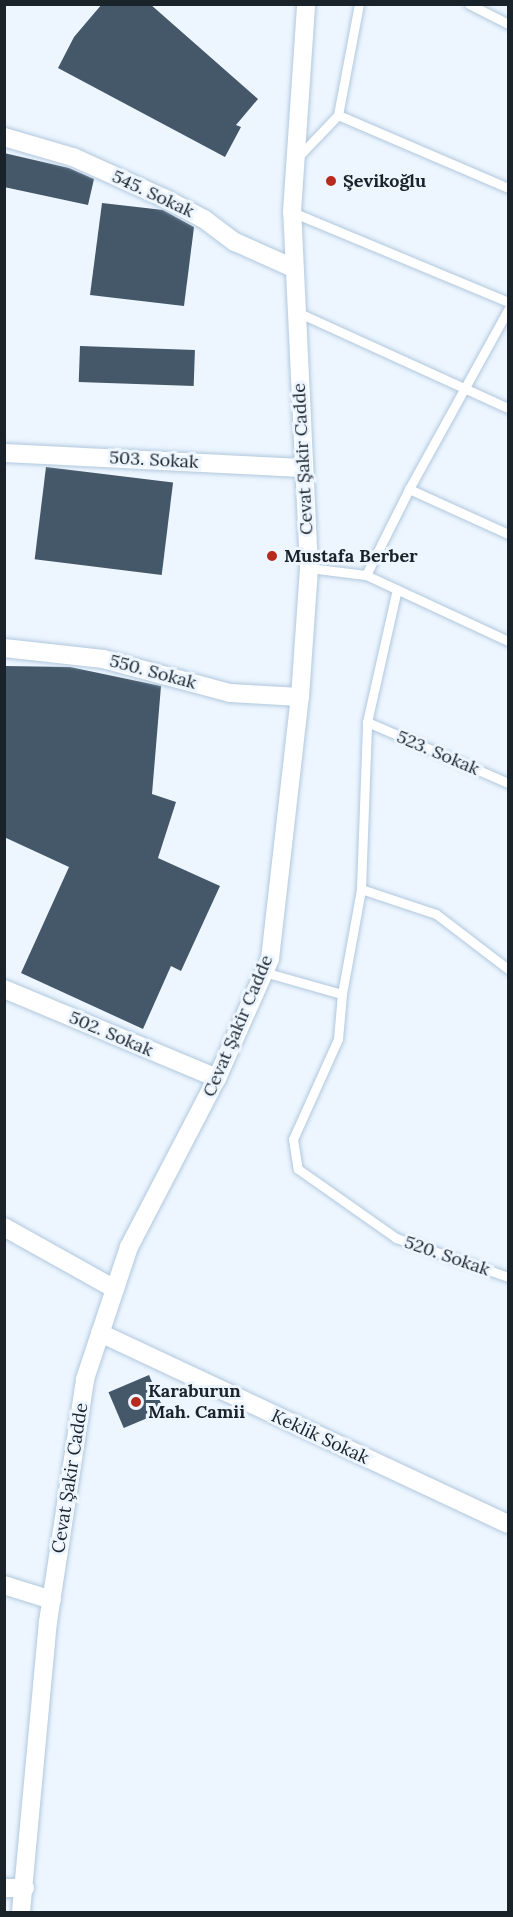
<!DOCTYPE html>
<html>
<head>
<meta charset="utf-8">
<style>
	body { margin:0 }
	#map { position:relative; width:513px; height:1917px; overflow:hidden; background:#edf6ff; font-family:Lora,serif }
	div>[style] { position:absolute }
	.building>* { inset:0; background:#44586a; transform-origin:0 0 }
	.roads { filter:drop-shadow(0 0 2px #b1c8dd) drop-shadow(0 0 2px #b1c8dd) }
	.service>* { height:9px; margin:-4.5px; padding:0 4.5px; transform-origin:4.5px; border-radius:4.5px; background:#fff }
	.minor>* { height:18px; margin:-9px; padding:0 9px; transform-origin:9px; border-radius:9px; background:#fff }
	.dots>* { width:16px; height:16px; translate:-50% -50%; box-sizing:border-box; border:3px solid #edf6ff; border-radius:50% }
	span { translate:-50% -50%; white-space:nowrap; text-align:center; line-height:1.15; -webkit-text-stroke:6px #edf6ff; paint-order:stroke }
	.poi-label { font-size:18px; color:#1a222a; font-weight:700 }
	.left { translate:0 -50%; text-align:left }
	.street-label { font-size:18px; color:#1a222a }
	.frame { position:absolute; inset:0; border:6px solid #1a222a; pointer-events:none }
</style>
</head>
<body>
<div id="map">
	<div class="building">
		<div style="clip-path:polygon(102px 4px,150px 4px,258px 99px,236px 125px,241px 127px,225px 157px,58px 68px,74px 37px)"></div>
		<div style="clip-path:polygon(4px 153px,69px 168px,94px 179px,88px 205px,4px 187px)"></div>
		<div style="clip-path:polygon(102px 203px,163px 210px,194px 227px,184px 306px,90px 295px)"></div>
		<div style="left:80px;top:346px;width:115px;height:36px;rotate:2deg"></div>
		<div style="left:46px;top:467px;width:128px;height:93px;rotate:7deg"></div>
		<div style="clip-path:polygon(4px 666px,70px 667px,161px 686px,152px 794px,176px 802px,158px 858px,220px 886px,181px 971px,171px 966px,143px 1029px,21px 973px,69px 867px,4px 837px)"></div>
		<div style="left:149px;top:1375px;width:39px;height:44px;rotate:67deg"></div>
	</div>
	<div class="roads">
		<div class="service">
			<div style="left:469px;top:4px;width:44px;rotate:27.1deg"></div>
			<div style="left:338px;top:115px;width:185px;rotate:23.2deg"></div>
			<div style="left:297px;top:158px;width:59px;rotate:-46.4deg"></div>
			<div style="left:338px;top:115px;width:113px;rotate:-79.3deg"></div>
			<div style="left:292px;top:212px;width:234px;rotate:22.6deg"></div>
			<div style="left:297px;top:312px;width:232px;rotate:24.5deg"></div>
			<div style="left:409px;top:489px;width:109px;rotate:24.4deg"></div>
			<div style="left:309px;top:568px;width:57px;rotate:7deg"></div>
			<div style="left:366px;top:575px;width:157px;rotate:24.9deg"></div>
			<div style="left:366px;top:575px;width:96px;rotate:-63.4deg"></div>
			<div style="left:409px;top:489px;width:205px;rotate:-61.1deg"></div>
			<div style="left:367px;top:722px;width:154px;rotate:23.4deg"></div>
			<div style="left:361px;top:889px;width:79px;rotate:18.4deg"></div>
			<div style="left:436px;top:914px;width:91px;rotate:37.4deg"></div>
			<div style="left:264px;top:972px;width:81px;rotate:15.8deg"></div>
			<div style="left:342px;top:994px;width:107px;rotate:-79.7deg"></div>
			<div style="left:361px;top:889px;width:167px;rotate:-87.9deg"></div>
			<div style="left:367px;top:722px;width:136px;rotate:-77.3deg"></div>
			<div style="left:342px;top:994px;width:45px;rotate:95.1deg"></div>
			<div style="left:338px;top:1039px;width:110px;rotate:114.2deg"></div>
			<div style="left:293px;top:1139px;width:30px;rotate:81deg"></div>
			<div style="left:298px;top:1169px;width:120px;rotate:35.1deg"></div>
			<div style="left:396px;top:1238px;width:119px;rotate:19.2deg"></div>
		</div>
		<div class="minor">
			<div style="left:4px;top:137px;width:72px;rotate:16.2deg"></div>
			<div style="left:73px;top:157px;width:100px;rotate:24.3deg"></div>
			<div style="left:164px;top:198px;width:45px;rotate:27.7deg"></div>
			<div style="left:204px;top:219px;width:39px;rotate:37deg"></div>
			<div style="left:235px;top:242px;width:64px;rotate:24.1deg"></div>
			<div style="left:4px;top:453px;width:299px;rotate:2.9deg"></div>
			<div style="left:4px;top:648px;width:100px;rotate:6.3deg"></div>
			<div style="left:103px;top:659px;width:131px;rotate:15deg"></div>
			<div style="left:230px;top:693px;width:70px;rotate:3.3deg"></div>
			<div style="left:4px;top:989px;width:231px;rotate:22.7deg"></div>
			<div style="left:4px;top:1227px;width:127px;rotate:29.2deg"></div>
			<div style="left:100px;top:1333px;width:450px;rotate:25.1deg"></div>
			<div style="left:4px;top:1585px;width:50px;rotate:17.4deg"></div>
			<div style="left:4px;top:1888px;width:21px"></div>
			<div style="left:21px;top:1912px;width:291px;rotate:-84.7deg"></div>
			<div style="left:48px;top:1622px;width:246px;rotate:-81.3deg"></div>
			<div style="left:85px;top:1379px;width:139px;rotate:-71.6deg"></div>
			<div style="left:129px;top:1247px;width:191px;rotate:-62.5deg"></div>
			<div style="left:217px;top:1078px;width:130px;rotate:-66deg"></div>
			<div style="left:270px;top:959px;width:264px;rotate:-83.5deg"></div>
			<div style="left:300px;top:697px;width:129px;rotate:-86deg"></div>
			<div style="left:309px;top:568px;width:356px;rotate:-92.7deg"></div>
			<div style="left:292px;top:212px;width:208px;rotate:-86.1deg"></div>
		</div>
	</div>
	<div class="dots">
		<div style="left:331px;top:181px;background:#b82a1e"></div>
		<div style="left:272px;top:556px;background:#b82a1e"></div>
		<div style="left:136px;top:1402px;background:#b82a1e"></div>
	</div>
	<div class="poi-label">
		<span class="left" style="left:343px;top:181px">Şevikoğlu</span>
		<span class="left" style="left:284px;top:556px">Mustafa Berber</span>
		<span class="left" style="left:148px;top:1402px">Karaburun<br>Mah. Camii</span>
	</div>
	<div class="street-label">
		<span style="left:153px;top:194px;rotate:25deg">545. Sokak</span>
		<span style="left:303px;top:459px;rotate:-93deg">Cevat Şakir Cadde</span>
		<span style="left:154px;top:460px;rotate:3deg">503. Sokak</span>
		<span style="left:153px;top:672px;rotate:15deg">550. Sokak</span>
		<span style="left:438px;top:753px;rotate:23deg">523. Sokak</span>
		<span style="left:238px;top:1026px;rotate:-67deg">Cevat Şakir Cadde</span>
		<span style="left:111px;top:1034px;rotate:23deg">502. Sokak</span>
		<span style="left:447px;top:1256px;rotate:19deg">520. Sokak</span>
		<span style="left:320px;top:1437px;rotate:25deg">Keklik Sokak</span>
		<span style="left:70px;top:1478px;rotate:-81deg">Cevat Şakir Cadde</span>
	</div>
	<div class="frame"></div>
</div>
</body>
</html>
